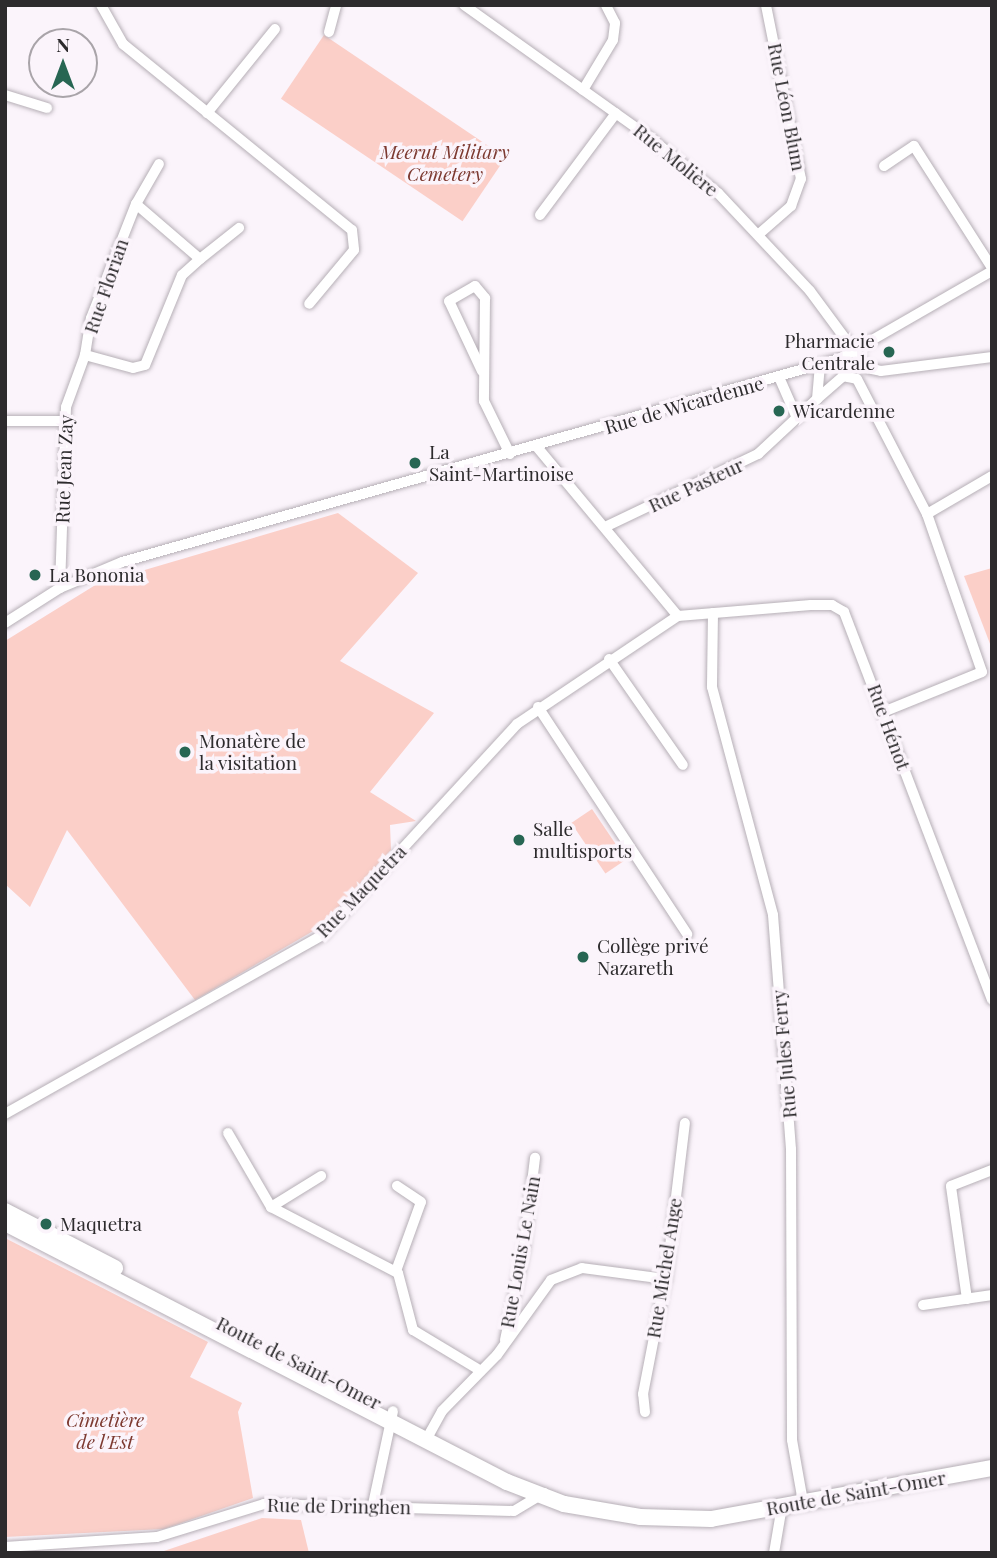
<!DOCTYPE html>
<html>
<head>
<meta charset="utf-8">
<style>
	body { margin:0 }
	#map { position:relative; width:997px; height:1558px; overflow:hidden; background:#fbf4fb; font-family:"Playfair Display",serif }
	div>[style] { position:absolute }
	.green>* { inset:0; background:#fbcfc8; transform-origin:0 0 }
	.roads { filter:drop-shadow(0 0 2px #b6afb6) drop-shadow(0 0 2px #b6afb6) }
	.minor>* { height:10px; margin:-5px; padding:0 5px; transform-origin:5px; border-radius:5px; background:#fff }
	.secondary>* { height:16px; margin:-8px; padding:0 8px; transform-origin:8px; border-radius:8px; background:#fff }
	.dots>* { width:19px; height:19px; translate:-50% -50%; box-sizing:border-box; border:4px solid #fbf4fb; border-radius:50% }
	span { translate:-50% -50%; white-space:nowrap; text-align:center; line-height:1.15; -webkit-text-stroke:7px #fbf4fb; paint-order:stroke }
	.street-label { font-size:19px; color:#2d2b2d }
	.park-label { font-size:19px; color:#7d3a31; font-style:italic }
	.poi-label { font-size:19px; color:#2d2b2d }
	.right { translate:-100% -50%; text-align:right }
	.left { translate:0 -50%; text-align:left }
	.frame { position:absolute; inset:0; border:7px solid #2d2b2d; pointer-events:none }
	.north { position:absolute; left:28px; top:28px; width:70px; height:70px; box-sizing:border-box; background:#fbf4fb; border:2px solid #a9a4a9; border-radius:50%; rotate:0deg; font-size:19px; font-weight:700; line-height:28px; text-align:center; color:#2d2b2d }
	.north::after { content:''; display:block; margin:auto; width:24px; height:32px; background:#276653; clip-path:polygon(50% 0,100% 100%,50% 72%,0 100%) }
</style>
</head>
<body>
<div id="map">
	<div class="green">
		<div style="left:324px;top:35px;width:219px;height:77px;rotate:34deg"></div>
		<div style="clip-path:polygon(338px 513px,418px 573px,340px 661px,434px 713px,370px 792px,416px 821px,390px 825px,391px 850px,320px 927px,195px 1000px,67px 830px,30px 907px,5px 884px,5px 641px,97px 584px)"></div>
		<div style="clip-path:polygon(992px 568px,992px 649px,964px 576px)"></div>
		<div style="left:592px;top:809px;width:61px;height:25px;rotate:56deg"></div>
		<div style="clip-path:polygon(5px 1238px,208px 1342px,190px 1377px,242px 1403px,238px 1412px,253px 1498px,164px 1529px,5px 1537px)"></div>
		<div style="clip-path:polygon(262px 1518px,301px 1520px,309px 1553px,158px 1553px)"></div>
	</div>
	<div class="roads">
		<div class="minor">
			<div style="left:101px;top:5px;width:45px;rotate:60.6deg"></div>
			<div style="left:123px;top:44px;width:295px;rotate:39.1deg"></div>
			<div style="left:352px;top:230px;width:20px;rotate:84deg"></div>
			<div style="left:354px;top:250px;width:70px;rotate:129.8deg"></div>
			<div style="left:464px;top:5px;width:232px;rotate:35.5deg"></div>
			<div style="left:653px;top:140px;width:84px;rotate:39.2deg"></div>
			<div style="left:718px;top:193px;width:134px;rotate:46.8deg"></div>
			<div style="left:810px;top:291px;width:96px;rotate:53.5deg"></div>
			<div style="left:867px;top:368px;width:14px;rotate:12deg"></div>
			<div style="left:881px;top:371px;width:112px;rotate:-7.2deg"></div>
			<div style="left:329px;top:32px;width:28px;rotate:-75deg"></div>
			<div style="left:583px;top:90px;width:58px;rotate:-59deg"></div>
			<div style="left:613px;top:40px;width:17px;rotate:-83deg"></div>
			<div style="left:615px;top:23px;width:20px;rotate:-117deg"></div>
			<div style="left:5px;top:95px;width:44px;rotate:17.2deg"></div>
			<div style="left:207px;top:113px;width:108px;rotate:-51deg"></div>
			<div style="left:884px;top:166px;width:36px;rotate:-34deg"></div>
			<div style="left:914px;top:146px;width:145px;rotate:57.4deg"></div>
			<div style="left:136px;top:204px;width:46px;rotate:-60.1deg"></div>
			<div style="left:540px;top:215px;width:127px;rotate:-53.3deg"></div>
			<div style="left:759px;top:234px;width:43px;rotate:-41.2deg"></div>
			<div style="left:791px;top:206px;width:29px;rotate:-70deg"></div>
			<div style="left:801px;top:179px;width:177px;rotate:-101.4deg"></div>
			<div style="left:200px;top:259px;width:50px;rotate:-38.5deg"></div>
			<div style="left:482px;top:371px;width:77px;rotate:-115.2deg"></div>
			<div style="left:449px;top:301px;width:30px;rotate:-30deg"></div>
			<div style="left:475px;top:286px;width:16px;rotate:50deg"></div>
			<div style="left:485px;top:298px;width:103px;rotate:90.6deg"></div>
			<div style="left:484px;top:401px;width:59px;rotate:63.9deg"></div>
			<div style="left:779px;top:377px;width:45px;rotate:66.3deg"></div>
			<div style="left:817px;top:399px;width:35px;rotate:-41deg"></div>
			<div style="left:843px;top:376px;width:14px;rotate:12deg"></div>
			<div style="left:857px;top:379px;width:152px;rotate:62.6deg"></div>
			<div style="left:927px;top:514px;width:167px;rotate:70.8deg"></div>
			<div style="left:982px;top:672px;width:107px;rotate:158deg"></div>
			<div style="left:5px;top:421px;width:59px"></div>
			<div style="left:537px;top:447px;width:220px;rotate:50.2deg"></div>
			<div style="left:927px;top:514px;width:75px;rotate:-30.3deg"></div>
			<div style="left:605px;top:527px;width:170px;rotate:-25.5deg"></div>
			<div style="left:758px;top:454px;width:81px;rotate:-43deg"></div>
			<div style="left:817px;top:399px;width:34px;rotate:-85deg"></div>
			<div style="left:60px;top:588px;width:181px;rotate:-88.1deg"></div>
			<div style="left:66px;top:407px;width:55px;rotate:-69.9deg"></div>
			<div style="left:85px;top:355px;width:37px;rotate:-81deg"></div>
			<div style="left:91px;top:318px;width:123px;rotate:-68.5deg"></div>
			<div style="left:136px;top:204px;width:84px;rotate:40.7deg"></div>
			<div style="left:200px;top:259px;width:24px;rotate:138deg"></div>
			<div style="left:182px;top:275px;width:97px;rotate:112.3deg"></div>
			<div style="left:145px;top:365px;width:12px;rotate:166deg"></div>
			<div style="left:133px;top:368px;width:50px;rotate:-164.8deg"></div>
			<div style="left:713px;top:613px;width:74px;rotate:90.8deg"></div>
			<div style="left:712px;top:687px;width:236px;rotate:75deg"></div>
			<div style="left:773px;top:915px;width:235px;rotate:85.6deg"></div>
			<div style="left:791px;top:1149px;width:291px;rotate:89.8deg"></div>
			<div style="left:792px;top:1440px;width:63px;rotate:79.9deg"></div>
			<div style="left:5px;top:623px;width:65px;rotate:-32.5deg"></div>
			<div style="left:60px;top:588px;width:67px;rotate:-22.8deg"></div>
			<div style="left:122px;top:562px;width:745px;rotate:-15.81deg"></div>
			<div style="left:839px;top:359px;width:177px;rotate:-29.9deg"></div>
			<div style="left:609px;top:659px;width:129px;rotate:55.1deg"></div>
			<div style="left:538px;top:707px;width:272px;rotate:56.7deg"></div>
			<div style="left:5px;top:1114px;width:366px;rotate:-29.4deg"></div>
			<div style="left:324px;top:934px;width:285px;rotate:-47.4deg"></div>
			<div style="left:517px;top:724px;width:194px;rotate:-33.9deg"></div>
			<div style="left:678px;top:616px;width:133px;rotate:-4.7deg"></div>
			<div style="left:811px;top:605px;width:21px"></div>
			<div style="left:832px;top:605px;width:14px;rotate:30deg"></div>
			<div style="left:844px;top:612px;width:415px;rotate:69.1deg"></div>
			<div style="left:228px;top:1133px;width:86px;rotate:59.8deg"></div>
			<div style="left:271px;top:1207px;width:143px;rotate:27.5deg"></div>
			<div style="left:398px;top:1273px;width:59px;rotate:75.3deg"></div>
			<div style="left:413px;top:1330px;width:79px;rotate:31.1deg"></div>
			<div style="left:271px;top:1207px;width:59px;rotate:-31.8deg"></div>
			<div style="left:396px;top:1271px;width:73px;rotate:-70.1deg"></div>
			<div style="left:421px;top:1202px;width:29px;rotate:-146deg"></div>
			<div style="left:967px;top:1299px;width:114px;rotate:-98.1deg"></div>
			<div style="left:951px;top:1186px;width:44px;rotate:-21.3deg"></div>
			<div style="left:923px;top:1305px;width:70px;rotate:-8.2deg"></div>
			<div style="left:505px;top:1340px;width:93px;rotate:-78.2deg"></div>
			<div style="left:524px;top:1249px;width:92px;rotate:-83.1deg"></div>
			<div style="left:645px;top:1412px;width:18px;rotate:-96deg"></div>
			<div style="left:643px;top:1394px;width:125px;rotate:-79deg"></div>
			<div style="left:667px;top:1271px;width:149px;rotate:-83.1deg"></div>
			<div style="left:426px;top:1440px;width:33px;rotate:-61deg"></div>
			<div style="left:442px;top:1411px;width:78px;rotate:-45.5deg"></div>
			<div style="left:497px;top:1355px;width:92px;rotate:-54.2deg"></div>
			<div style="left:551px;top:1280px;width:33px;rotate:-21deg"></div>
			<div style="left:582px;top:1268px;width:85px;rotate:7.5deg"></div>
			<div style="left:372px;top:1509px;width:100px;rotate:-77.9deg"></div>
			<div style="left:5px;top:1547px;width:152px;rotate:-3.8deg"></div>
			<div style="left:157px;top:1537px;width:112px;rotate:-17.1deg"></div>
			<div style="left:264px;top:1504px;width:250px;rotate:1.6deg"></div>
			<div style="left:514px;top:1511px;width:35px;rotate:-31deg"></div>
			<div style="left:774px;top:1553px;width:48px;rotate:-80.3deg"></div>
		</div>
		<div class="secondary">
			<div style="left:5px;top:1211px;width:124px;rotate:27.4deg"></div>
			<div style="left:5px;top:1223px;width:565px;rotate:27.29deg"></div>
			<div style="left:507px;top:1482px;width:61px;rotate:21.1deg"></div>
			<div style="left:564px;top:1504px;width:77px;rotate:9.7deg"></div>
			<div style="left:640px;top:1517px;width:71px;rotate:1.6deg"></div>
			<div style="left:711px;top:1519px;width:286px;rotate:-10.3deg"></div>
		</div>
	</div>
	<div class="dots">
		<div style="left:889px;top:352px;background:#276653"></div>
		<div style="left:779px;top:411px;background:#276653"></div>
		<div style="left:415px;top:463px;background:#276653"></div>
		<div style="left:35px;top:575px;background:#276653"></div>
		<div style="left:185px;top:752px;background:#276653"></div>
		<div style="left:519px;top:840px;background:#276653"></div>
		<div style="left:583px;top:957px;background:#276653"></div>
		<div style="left:46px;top:1224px;background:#276653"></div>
	</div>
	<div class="street-label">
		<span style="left:787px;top:107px;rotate:79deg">Rue Léon Blum</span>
		<span style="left:676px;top:160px;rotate:39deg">Rue Molière</span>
		<span style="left:106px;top:286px;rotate:-71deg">Rue Florian</span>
		<span style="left:684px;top:405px;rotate:-16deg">Rue de Wicardenne</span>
		<span style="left:64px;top:469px;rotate:-88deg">Rue Jean Zay</span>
		<span style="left:696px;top:485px;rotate:-25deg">Rue Pasteur</span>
		<span style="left:889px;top:727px;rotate:70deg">Rue Hénot</span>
		<span style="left:361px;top:891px;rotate:-46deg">Rue Maquetra</span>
		<span style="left:784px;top:1054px;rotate:-95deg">Rue Jules Ferry</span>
		<span style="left:520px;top:1252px;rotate:-80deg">Rue Louis Le Nain</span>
		<span style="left:664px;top:1268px;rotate:-81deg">Rue Michel Ange</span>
		<span style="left:299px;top:1363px;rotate:27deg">Route de Saint-Omer</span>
		<span style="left:856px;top:1493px;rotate:-10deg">Route de Saint-Omer</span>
		<span style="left:339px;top:1506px;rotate:1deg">Rue de Dringhen</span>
	</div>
	<div class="park-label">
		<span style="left:445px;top:163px">Meerut Military<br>Cemetery</span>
		<span style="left:105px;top:1431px">Cimetière<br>de l'Est</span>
	</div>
	<div class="poi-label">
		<span class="right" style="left:875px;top:352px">Pharmacie<br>Centrale</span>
		<span class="left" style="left:793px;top:411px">Wicardenne</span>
		<span class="left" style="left:429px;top:463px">La<br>Saint-Martinoise</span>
		<span class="left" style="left:49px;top:575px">La Bononia</span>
		<span class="left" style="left:199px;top:752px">Monatère de<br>la visitation</span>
		<span class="left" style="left:533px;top:840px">Salle<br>multisports</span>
		<span class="left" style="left:597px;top:957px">Collège privé<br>Nazareth</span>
		<span class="left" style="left:60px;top:1224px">Maquetra</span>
	</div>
	<div class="frame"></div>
	<div class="north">N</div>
</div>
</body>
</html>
